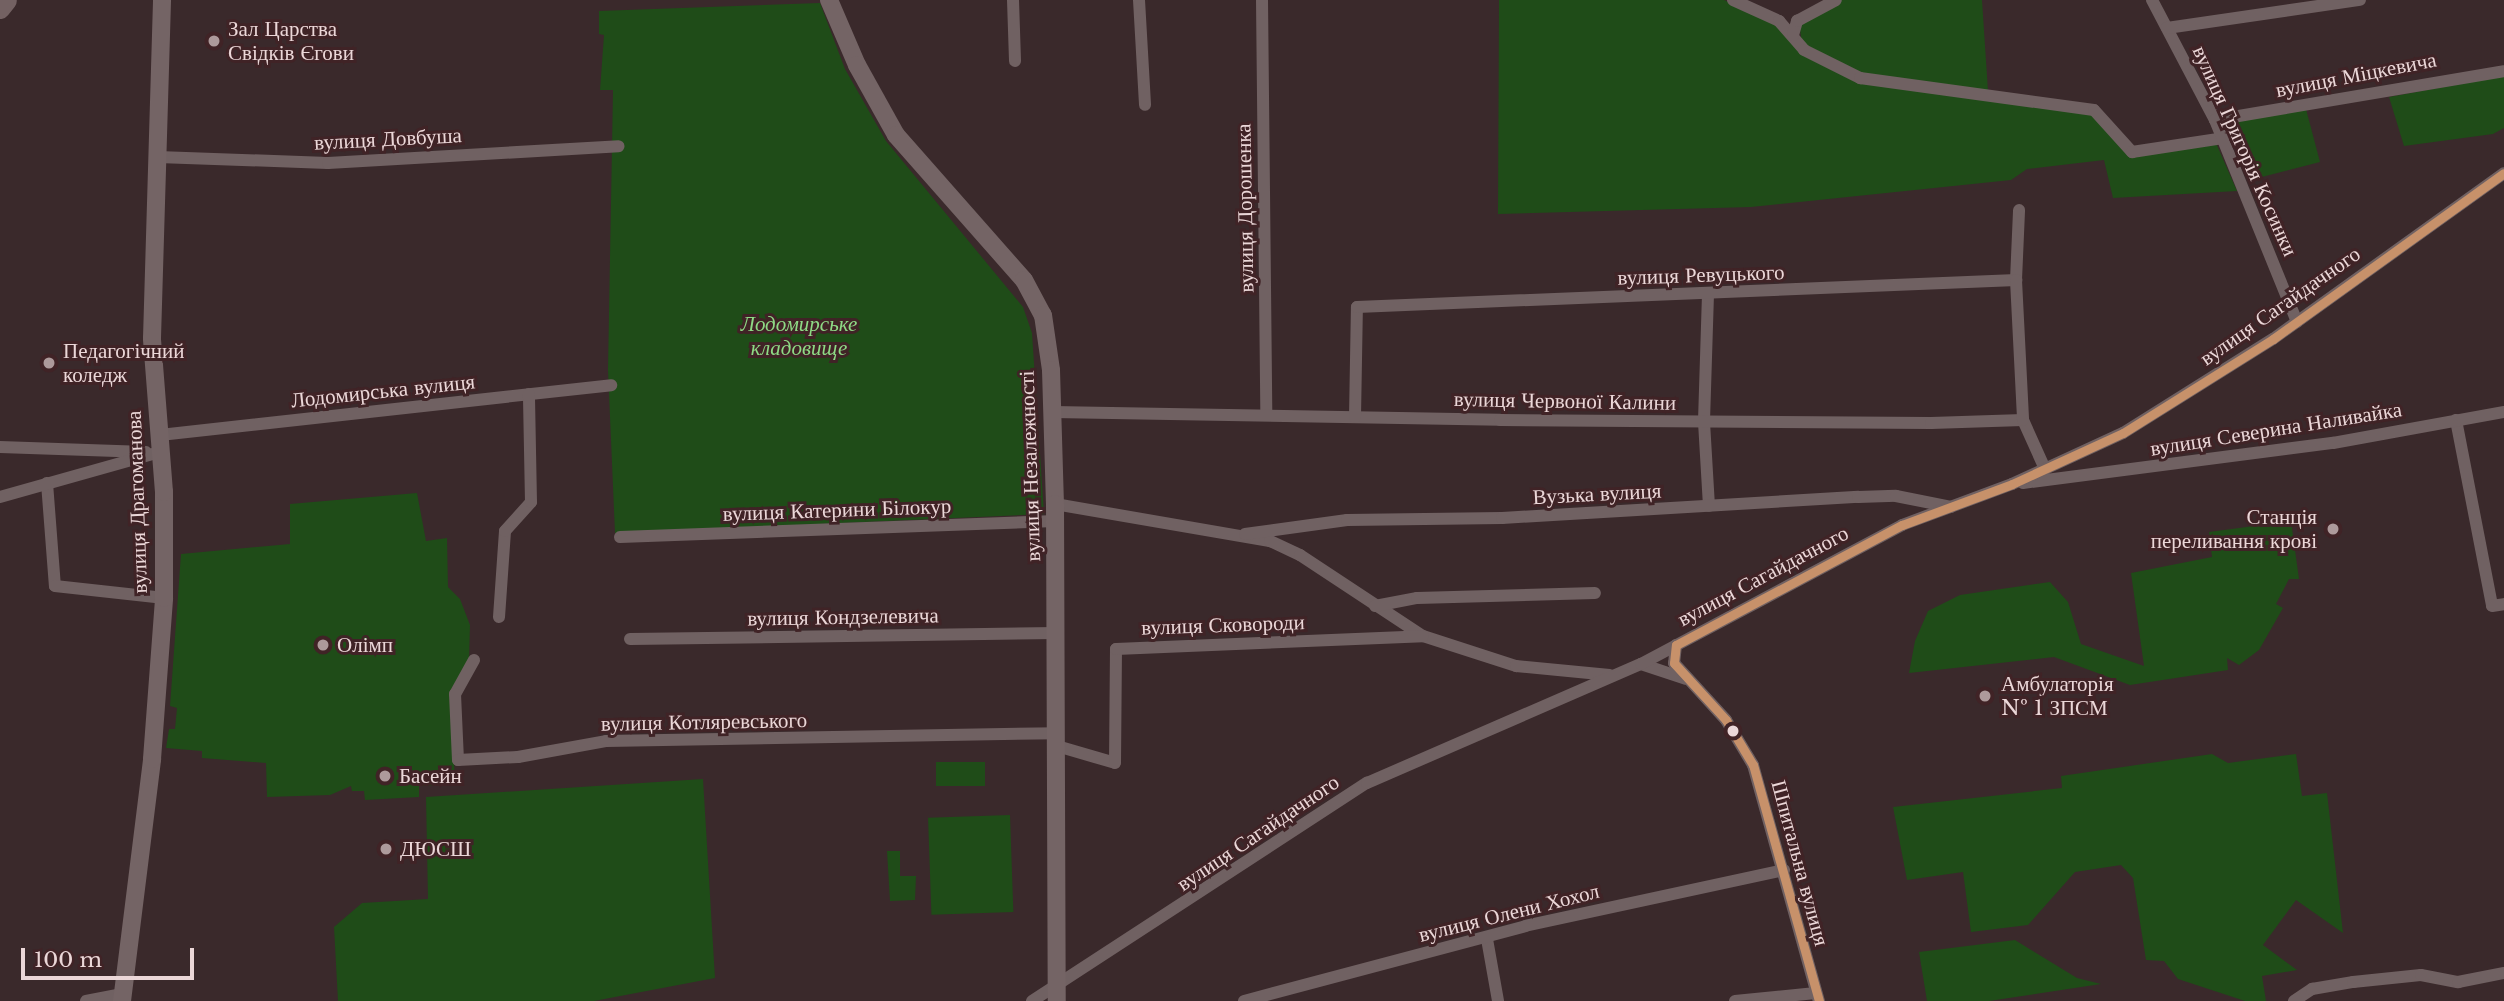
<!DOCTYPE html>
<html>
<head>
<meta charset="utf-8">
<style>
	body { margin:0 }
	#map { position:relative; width:2504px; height:1001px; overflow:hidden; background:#3a292b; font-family:"Libre Baskerville",serif }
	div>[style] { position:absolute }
	.green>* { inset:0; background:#1f4c18; transform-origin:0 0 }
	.street>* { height:12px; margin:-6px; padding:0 6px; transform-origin:6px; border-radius:6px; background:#706162 }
	.secondary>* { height:18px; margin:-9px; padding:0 9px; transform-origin:9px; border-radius:9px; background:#746465 }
	.primary>* { height:19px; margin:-9.5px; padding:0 9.5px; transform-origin:9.5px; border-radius:9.5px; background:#736162 }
	.bus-1>* { height:9px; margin:-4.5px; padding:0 4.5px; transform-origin:4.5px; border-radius:4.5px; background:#c7916a }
	.dots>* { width:19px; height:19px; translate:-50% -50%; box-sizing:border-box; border:4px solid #402326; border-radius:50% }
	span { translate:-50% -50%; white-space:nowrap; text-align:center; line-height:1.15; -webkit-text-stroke:6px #402326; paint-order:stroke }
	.poi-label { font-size:21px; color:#ebd7d8 }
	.left { translate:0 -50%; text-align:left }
	.right { translate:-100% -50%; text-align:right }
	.street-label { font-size:21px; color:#ebd7d8 }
	.park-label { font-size:21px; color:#8eda85; font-style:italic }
	.scale { position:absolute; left:21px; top:948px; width:173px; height:32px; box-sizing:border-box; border:4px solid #ebd7d8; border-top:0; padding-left:9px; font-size:21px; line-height:24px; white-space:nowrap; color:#ebd7d8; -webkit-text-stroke:5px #402326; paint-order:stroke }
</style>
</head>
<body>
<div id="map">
	<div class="green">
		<div style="clip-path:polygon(1499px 0,1724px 0,1758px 14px,1802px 43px,1799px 23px,1840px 0,1982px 0,1988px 91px,2093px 113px,2131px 155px,2216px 143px,2237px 191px,2113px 198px,2104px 160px,2027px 169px,2011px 180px,1751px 207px,1498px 214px)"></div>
		<div style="clip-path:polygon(820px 3px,845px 69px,886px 141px,1023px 307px,1032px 333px,1044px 514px,615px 533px,608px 370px,613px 90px,600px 90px,604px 35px,599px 34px,599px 11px)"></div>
		<div style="clip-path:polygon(2504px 76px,2504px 128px,2493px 134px,2404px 146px,2389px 97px)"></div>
		<div style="clip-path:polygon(2306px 109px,2320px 162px,2250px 180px,2229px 123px)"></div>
		<div style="clip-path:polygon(417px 493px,426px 541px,447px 538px,448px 587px,460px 599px,470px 625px,469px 661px,451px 692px,455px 784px,419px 786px,419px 797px,365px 800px,364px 791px,352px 791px,351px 786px,330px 795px,267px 797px,266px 763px,202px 758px,202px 751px,166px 748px,169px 729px,175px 729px,177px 708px,170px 706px,181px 554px,290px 544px,290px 504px)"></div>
		<div style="clip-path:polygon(2291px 521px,2299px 579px,2289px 579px,2276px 604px,2283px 608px,2259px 650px,2239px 665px,2227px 658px,2228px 670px,2130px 685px,2054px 657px,1909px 673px,1915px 641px,1928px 611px,1960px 595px,2050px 582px,2068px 602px,2081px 644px,2144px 666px,2131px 573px,2212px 557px,2209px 532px)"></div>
		<div style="clip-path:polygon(2212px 754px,2228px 763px,2296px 754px,2302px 796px,2327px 793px,2343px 933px,2296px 900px,2263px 945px,2297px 970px,2262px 976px,2266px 1001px,2245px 1001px,2178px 979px,2164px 961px,2146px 960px,2133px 878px,2121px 865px,2075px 872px,2028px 925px,1971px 932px,1963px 872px,1907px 880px,1893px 807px,2062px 788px,2061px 776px)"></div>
		<div style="left:985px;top:762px;width:24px;height:49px;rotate:90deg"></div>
		<div style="clip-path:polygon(703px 779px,715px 978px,594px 1001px,338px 1001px,334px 927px,362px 903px,428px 899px,426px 797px)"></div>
		<div style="left:1010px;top:815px;width:97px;height:82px;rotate:88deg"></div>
		<div style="clip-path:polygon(887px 851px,900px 851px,900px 876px,916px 876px,915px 900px,890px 901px)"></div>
		<div style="clip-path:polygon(2015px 940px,2077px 978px,2101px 984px,1989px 1001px,1927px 1001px,1919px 952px)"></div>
	</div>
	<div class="street">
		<div style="left:1013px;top:0;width:61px;rotate:88.1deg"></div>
		<div style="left:1139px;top:0;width:105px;rotate:86.7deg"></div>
		<div style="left:1262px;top:0;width:415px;rotate:89.4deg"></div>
		<div style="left:1733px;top:0;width:51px;rotate:24.5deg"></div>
		<div style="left:1779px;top:21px;width:38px;rotate:49deg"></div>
		<div style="left:1804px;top:50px;width:63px;rotate:26.6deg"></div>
		<div style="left:1860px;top:78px;width:236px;rotate:7.8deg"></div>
		<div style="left:2094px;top:110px;width:57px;rotate:47.9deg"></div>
		<div style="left:2132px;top:152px;width:92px;rotate:-8.7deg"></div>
		<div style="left:2152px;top:0;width:136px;rotate:62.3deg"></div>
		<div style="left:2215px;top:120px;width:218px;rotate:67.9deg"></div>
		<div style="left:2167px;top:28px;width:195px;rotate:-8.3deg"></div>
		<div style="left:1793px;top:35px;width:15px;rotate:-74deg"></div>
		<div style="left:1797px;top:21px;width:44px;rotate:-28.3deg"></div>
		<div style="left:2215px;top:120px;width:293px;rotate:-9.6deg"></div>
		<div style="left:158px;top:157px;width:170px;rotate:2deg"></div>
		<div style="left:328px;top:163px;width:291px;rotate:-3.3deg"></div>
		<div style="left:2016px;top:280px;width:70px;rotate:-87.5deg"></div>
		<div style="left:1708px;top:294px;width:128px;rotate:91.8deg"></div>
		<div style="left:1704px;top:422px;width:84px;rotate:86.6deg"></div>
		<div style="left:1053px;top:412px;width:447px;rotate:1deg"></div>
		<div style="left:1500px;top:420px;width:431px;rotate:0.4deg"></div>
		<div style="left:1931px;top:423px;width:92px;rotate:-1.9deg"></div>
		<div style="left:2023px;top:420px;width:54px;rotate:65.8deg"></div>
		<div style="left:1355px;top:417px;width:110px;rotate:-89deg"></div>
		<div style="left:1357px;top:307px;width:660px;rotate:-2.35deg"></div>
		<div style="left:2016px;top:280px;width:140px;rotate:87.1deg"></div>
		<div style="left:2456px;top:420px;width:189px;rotate:79deg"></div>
		<div style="left:2492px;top:606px;width:12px;rotate:-9deg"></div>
		<div style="left:160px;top:435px;width:454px;rotate:-6.3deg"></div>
		<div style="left:0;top:447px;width:146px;rotate:2deg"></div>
		<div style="left:47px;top:483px;width:103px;rotate:85.6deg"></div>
		<div style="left:55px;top:586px;width:110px;rotate:6.3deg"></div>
		<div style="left:2023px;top:483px;width:313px;rotate:-7.4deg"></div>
		<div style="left:2333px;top:443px;width:174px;rotate:-10.3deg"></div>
		<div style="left:0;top:497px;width:166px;rotate:-15.7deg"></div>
		<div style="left:1055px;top:504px;width:218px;rotate:9.8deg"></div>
		<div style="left:1270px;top:541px;width:33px;rotate:25deg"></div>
		<div style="left:1300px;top:555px;width:147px;rotate:33.4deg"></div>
		<div style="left:1423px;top:636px;width:98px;rotate:17.9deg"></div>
		<div style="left:1516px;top:666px;width:94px;rotate:5.5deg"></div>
		<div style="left:1245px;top:534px;width:103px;rotate:-7.8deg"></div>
		<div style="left:1347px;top:520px;width:155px;rotate:-0.7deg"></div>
		<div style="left:1502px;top:518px;width:357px;rotate:-3.4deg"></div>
		<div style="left:1858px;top:497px;width:38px;rotate:-2deg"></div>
		<div style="left:1896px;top:496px;width:56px;rotate:11.3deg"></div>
		<div style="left:620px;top:537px;width:435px;rotate:-2.1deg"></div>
		<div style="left:1375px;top:606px;width:43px;rotate:-10.8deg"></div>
		<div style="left:1417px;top:598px;width:178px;rotate:-1.6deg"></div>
		<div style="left:499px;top:617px;width:86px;rotate:-86deg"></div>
		<div style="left:505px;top:531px;width:39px;rotate:-48deg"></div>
		<div style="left:531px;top:502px;width:108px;rotate:-91.1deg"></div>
		<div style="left:630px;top:639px;width:427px;rotate:-0.8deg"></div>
		<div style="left:1676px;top:645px;width:18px;rotate:96deg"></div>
		<div style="left:1674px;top:663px;width:77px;rotate:47.6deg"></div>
		<div style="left:1726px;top:720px;width:52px;rotate:59deg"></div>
		<div style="left:1753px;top:765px;width:245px;rotate:74.4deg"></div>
		<div style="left:474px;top:660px;width:39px;rotate:119deg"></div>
		<div style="left:455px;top:694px;width:66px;rotate:87.4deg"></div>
		<div style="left:458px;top:760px;width:60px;rotate:-2.9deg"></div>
		<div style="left:518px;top:757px;width:89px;rotate:-10.3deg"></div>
		<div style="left:606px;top:741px;width:451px;rotate:-1deg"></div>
		<div style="left:1641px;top:664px;width:47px;rotate:18.4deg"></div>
		<div style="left:1057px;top:746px;width:60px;rotate:16.3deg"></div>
		<div style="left:1115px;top:763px;width:114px;rotate:-89.5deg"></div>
		<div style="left:1116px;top:649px;width:307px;rotate:-2.4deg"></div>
		<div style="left:1487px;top:939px;width:63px;rotate:79.9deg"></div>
		<div style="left:86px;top:1001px;width:37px;rotate:-11deg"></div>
		<div style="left:1032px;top:1001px;width:400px;rotate:-33.1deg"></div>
		<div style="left:1367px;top:783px;width:299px;rotate:-23.5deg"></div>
		<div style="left:1641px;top:664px;width:296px;rotate:-28deg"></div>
		<div style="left:1902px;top:525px;width:117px;rotate:-20.4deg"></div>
		<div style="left:2012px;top:484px;width:122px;rotate:-24.7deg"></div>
		<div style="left:2123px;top:433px;width:177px;rotate:-32.1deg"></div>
		<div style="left:2273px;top:339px;width:284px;rotate:-35.7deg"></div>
		<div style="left:1244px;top:1001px;width:291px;rotate:-14.9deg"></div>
		<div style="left:1525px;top:926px;width:265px;rotate:-12.2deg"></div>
		<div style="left:1735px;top:1001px;width:81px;rotate:-5.6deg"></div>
		<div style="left:2294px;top:1001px;width:22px;rotate:-34deg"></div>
		<div style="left:2312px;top:989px;width:42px;rotate:-9.7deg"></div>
		<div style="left:2353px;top:982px;width:68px;rotate:-5.9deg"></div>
		<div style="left:2421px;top:975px;width:38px;rotate:11deg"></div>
		<div style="left:2458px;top:982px;width:47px;rotate:-11.1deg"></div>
	</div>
	<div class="secondary">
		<div style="left:829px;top:0;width:71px;rotate:66.7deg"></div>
		<div style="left:857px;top:65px;width:80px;rotate:60.9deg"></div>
		<div style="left:896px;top:135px;width:193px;rotate:48.6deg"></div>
		<div style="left:1024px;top:280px;width:40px;rotate:62deg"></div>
		<div style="left:1043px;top:315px;width:56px;rotate:81.7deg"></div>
		<div style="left:1051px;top:370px;width:134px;rotate:88.3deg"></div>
		<div style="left:1055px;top:504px;width:497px;rotate:89.8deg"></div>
		<div style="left:122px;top:1001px;width:244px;rotate:-82.9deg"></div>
		<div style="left:152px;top:759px;width:161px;rotate:-85.7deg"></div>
		<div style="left:164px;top:598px;width:106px;rotate:-90deg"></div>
		<div style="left:164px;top:492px;width:154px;rotate:-94.5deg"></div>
		<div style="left:152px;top:338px;width:338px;rotate:-88.3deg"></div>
	</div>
	<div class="primary">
		<div style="left:0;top:9px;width:11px;rotate:-52deg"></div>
	</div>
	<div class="bus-1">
		<div style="left:1819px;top:1001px;width:245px;rotate:-105.6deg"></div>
		<div style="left:1753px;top:765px;width:52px;rotate:-121deg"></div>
		<div style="left:1726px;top:720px;width:77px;rotate:-132.4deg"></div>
		<div style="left:1674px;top:663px;width:18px;rotate:-84deg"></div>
		<div style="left:1676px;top:645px;width:256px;rotate:-28deg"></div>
		<div style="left:1902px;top:525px;width:117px;rotate:-20.4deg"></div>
		<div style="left:2012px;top:484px;width:122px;rotate:-24.7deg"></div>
		<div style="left:2123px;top:433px;width:177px;rotate:-32.1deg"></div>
		<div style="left:2273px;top:339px;width:284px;rotate:-35.7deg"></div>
	</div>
	<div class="dots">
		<div style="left:214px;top:41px;background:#ad9a9b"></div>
		<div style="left:49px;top:363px;background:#ad9a9b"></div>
		<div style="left:2333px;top:529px;background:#ad9a9b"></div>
		<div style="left:323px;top:645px;background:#ad9a9b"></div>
		<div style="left:1985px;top:696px;background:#ad9a9b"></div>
		<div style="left:1733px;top:731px;background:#ebd7d8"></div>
		<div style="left:385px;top:776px;background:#ad9a9b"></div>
		<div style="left:386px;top:849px;background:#ad9a9b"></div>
	</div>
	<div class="poi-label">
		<span class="left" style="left:228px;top:41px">Зал Царства<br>Свідків Єгови</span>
		<span class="left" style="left:63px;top:363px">Педагогічний<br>коледж</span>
		<span class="right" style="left:2317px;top:529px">Станція<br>переливання крові</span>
		<span class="left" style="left:337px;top:645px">Олімп</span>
		<span class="left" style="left:2001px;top:696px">Амбулаторія<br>№ 1 ЗПСМ</span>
		<span class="left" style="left:399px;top:776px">Басейн</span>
		<span class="left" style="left:400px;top:849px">ДЮСШ</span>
	</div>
	<div class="street-label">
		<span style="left:2356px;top:75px;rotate:-11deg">вулиця Міцкевича</span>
		<span style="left:388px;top:139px;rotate:-3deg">вулиця Довбуша</span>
		<span style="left:2245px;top:151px;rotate:66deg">вулиця Григорія Косинки</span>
		<span style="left:1245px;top:208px;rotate:-91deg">вулиця Дорошенка</span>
		<span style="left:1701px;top:275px;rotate:-2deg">вулиця Ревуцького</span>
		<span style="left:2280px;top:306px;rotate:-35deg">вулиця Сагайдачного</span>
		<span style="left:383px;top:391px;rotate:-6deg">Лодомирська вулиця</span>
		<span style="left:1565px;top:401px;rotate:1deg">вулиця Червоної Калини</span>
		<span style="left:2276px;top:429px;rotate:-9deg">вулиця Северина Наливайка</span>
		<span style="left:1030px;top:466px;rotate:-92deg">вулиця Незалежності</span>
		<span style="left:1597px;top:494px;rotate:-3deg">Вузька вулиця</span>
		<span style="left:137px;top:502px;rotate:-92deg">вулиця Драгоманова</span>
		<span style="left:837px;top:510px;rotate:-2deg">вулиця Катерини Білокур</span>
		<span style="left:1763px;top:576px;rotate:-28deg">вулиця Сагайдачного</span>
		<span style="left:843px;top:617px;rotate:-1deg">вулиця Кондзелевича</span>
		<span style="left:1223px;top:625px;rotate:-2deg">вулиця Сковороди</span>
		<span style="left:704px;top:722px;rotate:-1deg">вулиця Котляревського</span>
		<span style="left:1258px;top:833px;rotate:-34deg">вулиця Сагайдачного</span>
		<span style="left:1800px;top:863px;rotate:75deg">Шпитальна вулиця</span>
		<span style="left:1509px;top:913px;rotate:-14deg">вулиця Олени Хохол</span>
	</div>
	<div class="park-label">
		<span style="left:799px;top:336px">Лодомирське<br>кладовище</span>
	</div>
	<div class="scale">100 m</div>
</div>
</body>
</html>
